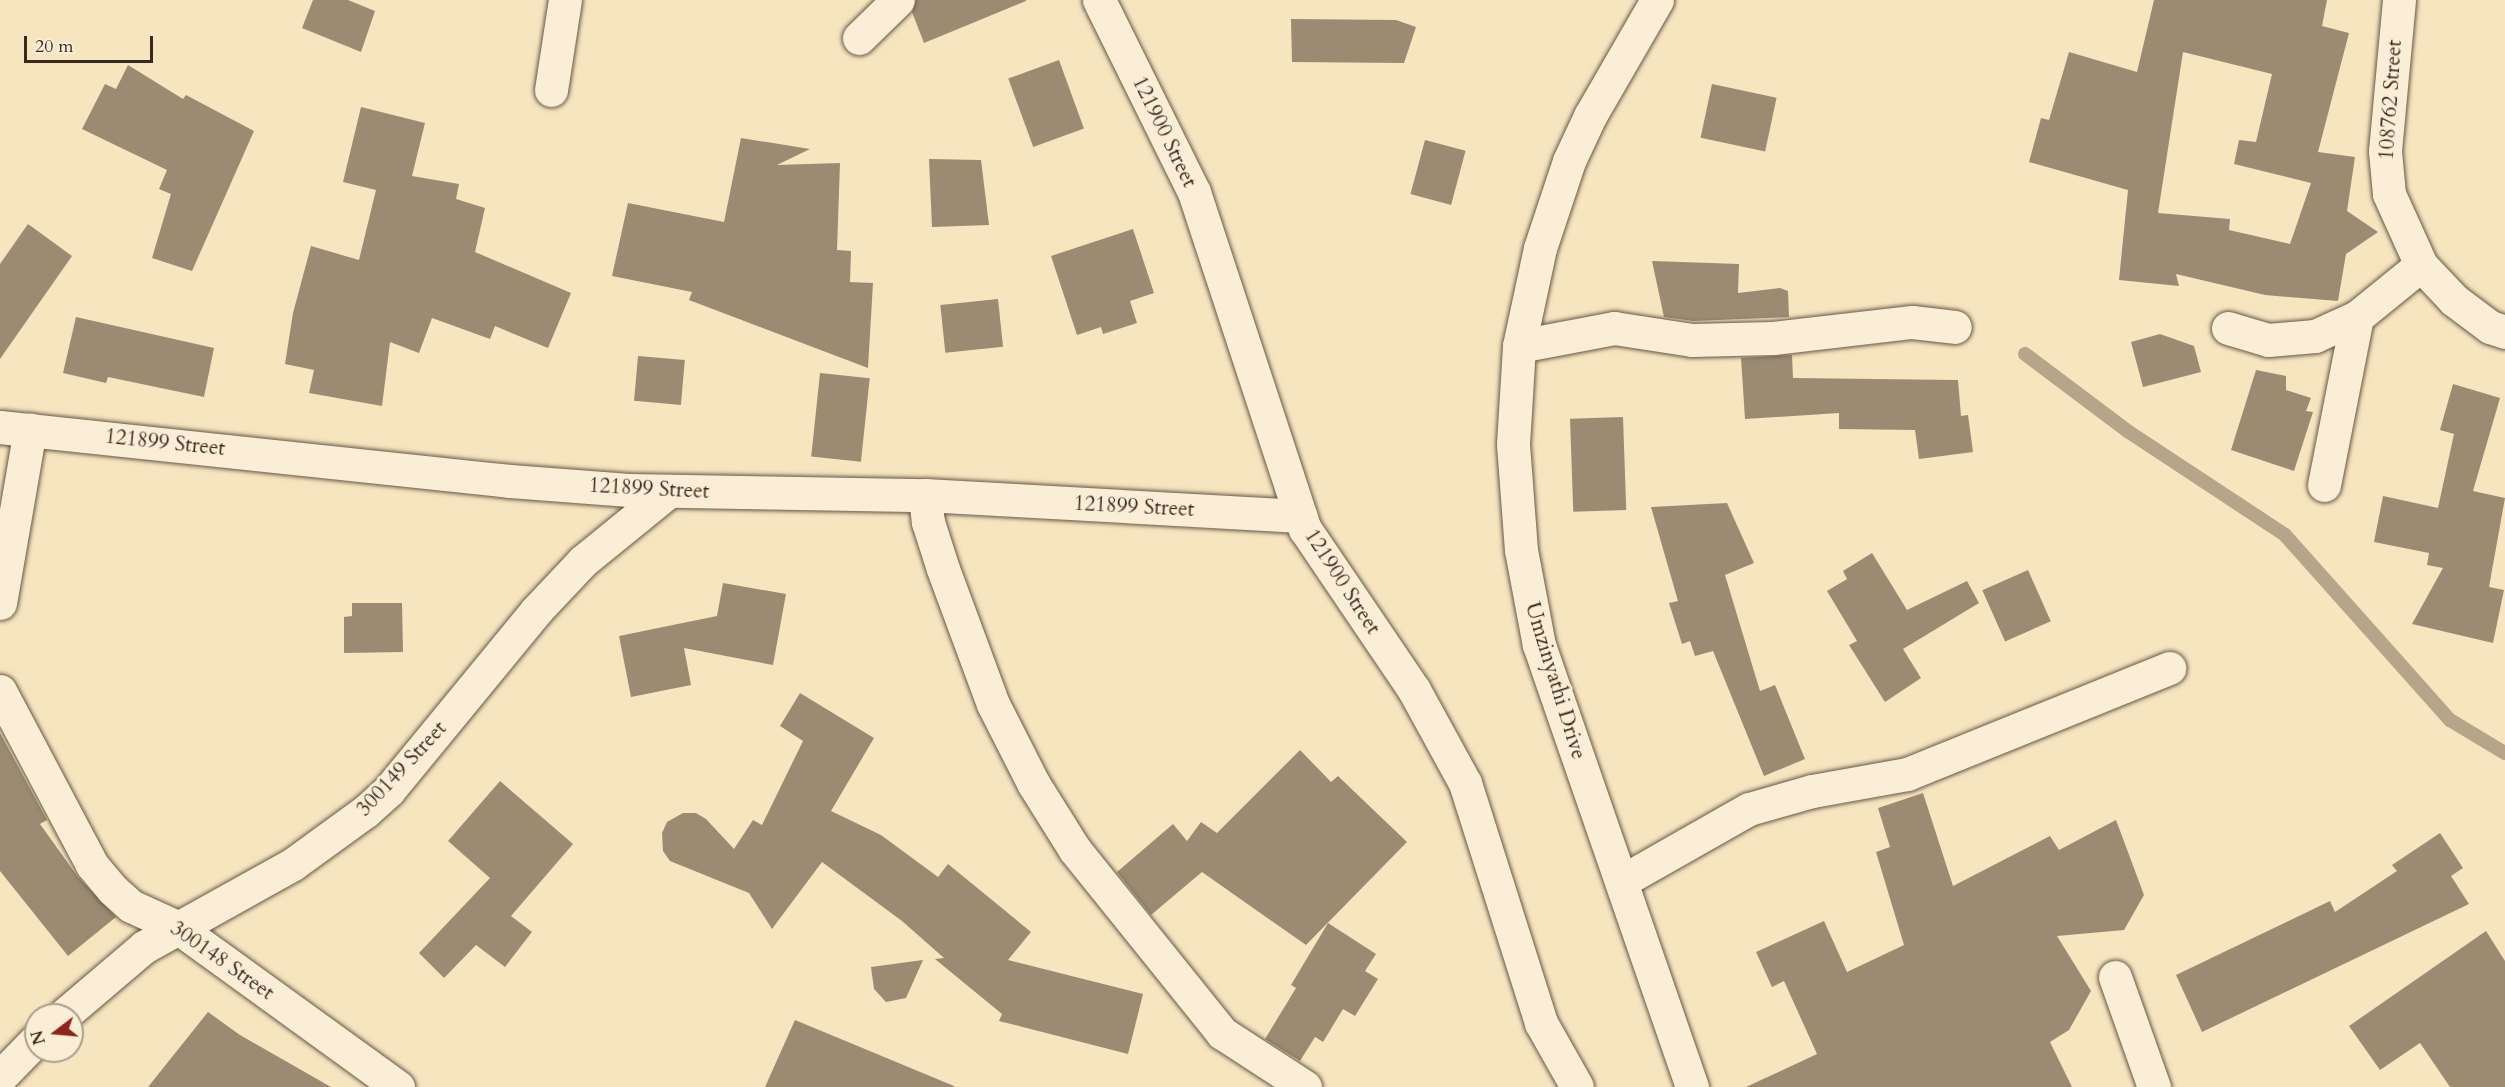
<!DOCTYPE html>
<html>
<head>
<meta charset="utf-8">
<style>
	body { margin:0 }
	#map { position:relative; width:2505px; height:1087px; overflow:hidden; background:#f7e5c0; font-family:Cardo,serif }
	div>[style] { position:absolute }
	.stream>* { height:14px; margin:-7px; padding:0 7px; transform-origin:7px; border-radius:7px; background:#b6a589 }
	.building>* { inset:0; background:#9b8b72; transform-origin:0 0 }
	.roads { filter:drop-shadow(0 0 2px #675846) drop-shadow(0 0 2px #675846) }
	.street>* { height:33px; margin:-16.5px; padding:0 16.5px; transform-origin:16.5px; border-radius:16.5px; background:#faeed6 }
	.secondary>* { height:33px; margin:-16.5px; padding:0 16.5px; transform-origin:16.5px; border-radius:16.5px; background:#faeed6 }
	span { translate:-50% -50%; white-space:nowrap; text-align:center; line-height:1.15; -webkit-text-stroke:6px #faeed6; paint-order:stroke }
	.street-label { font-size:21px; color:#37291e }
	.north { position:absolute; left:24px; top:1003px; width:60px; height:60px; box-sizing:border-box; background:#faeed6; border:2px solid #ac9f8c; border-radius:50%; rotate:254deg; font-size:16px; font-weight:700; line-height:24px; text-align:center; color:#37291e }
	.north::after { content:''; display:block; margin:auto; width:21px; height:27px; background:#8f2418; clip-path:polygon(50% 0,100% 100%,50% 72%,0 100%) }
	.scale { position:absolute; left:24px; top:36px; width:129px; height:27px; box-sizing:border-box; border:3px solid #37291e; border-top:0; padding-left:8px; font-size:18px; line-height:21px; white-space:nowrap; color:#37291e; -webkit-text-stroke:4px #faeed6; paint-order:stroke }
</style>
</head>
<body>
<div id="map">
	<div class="stream">
		<div style="left:2025px;top:354px;width:130px;rotate:36.9deg"></div>
		<div style="left:2129px;top:432px;width:187px;rotate:33.4deg"></div>
		<div style="left:2285px;top:535px;width:248px;rotate:48.3deg"></div>
		<div style="left:2450px;top:720px;width:64px;rotate:31deg"></div>
	</div>
	<div class="building">
		<div style="clip-path:polygon(313px 0,348px 0,375px 11px,361px 52px,302px 28px)"></div>
		<div style="clip-path:polygon(916px 0,1026px 0,1026px 1px,924px 43px,912px 12px)"></div>
		<div style="clip-path:polygon(evenodd,2154px 0,2327px 0,2322px 26px,2349px 33px,2318px 152px,2355px 157px,2347px 211px,2378px 232px,2346px 254px,2338px 301px,2265px 295px,2176px 274px,2179px 286px,2119px 280px,2128px 190px,2029px 162px,2041px 118px,2049px 120px,2069px 52px,2137px 72px,2154px 0,2183px 52px,2272px 74px,2256px 142px,2239px 140px,2234px 164px,2311px 183px,2290px 244px,2229px 230px,2230px 219px,2158px 213px,2183px 52px)"></div>
		<div style="clip-path:polygon(1291px 19px,1396px 20px,1416px 27px,1404px 63px,1292px 62px)"></div>
		<div style="left:1059px;top:60px;width:73px;height:54px;rotate:70deg"></div>
		<div style="clip-path:polygon(128px 65px,183px 99px,186px 95px,254px 131px,192px 271px,152px 258px,171px 194px,159px 189px,167px 170px,82px 129px,105px 84px,116px 89px)"></div>
		<div style="left:1712px;top:84px;width:66px;height:55px;rotate:12deg"></div>
		<div style="clip-path:polygon(361px 107px,425px 123px,412px 176px,459px 184px,456px 199px,485px 208px,475px 252px,571px 293px,548px 348px,495px 326px,490px 339px,432px 318px,419px 353px,390px 342px,382px 406px,309px 393px,314px 370px,285px 364px,293px 313px,311px 246px,359px 260px,376px 190px,343px 182px)"></div>
		<div style="clip-path:polygon(741px 138px,810px 149px,777px 165px,840px 163px,837px 250px,851px 251px,850px 282px,873px 283px,868px 368px,689px 300px,692px 292px,612px 276px,628px 203px,724px 222px)"></div>
		<div style="left:1425px;top:140px;width:42px;height:56px;rotate:15deg"></div>
		<div style="clip-path:polygon(929px 159px,981px 160px,989px 225px,932px 227px)"></div>
		<div style="clip-path:polygon(28px 224px,72px 256px,0 359px,0 264px)"></div>
		<div style="clip-path:polygon(1133px 229px,1154px 293px,1130px 301px,1137px 323px,1103px 334px,1101px 327px,1077px 335px,1051px 256px)"></div>
		<div style="clip-path:polygon(1652px 261px,1739px 264px,1738px 293px,1780px 288px,1788px 291px,1789px 317px,1693px 321px,1664px 317px)"></div>
		<div style="left:998px;top:299px;width:48px;height:58px;rotate:84deg"></div>
		<div style="clip-path:polygon(76px 317px,214px 348px,204px 397px,108px 377px,106px 383px,63px 373px)"></div>
		<div style="clip-path:polygon(2160px 334px,2194px 346px,2201px 372px,2143px 387px,2131px 342px)"></div>
		<div style="clip-path:polygon(1792px 355px,1793px 378px,1958px 380px,1961px 416px,1968px 415px,1973px 452px,1919px 459px,1915px 430px,1839px 429px,1839px 413px,1745px 419px,1741px 358px)"></div>
		<div style="left:638px;top:356px;width:47px;height:45px;rotate:5deg"></div>
		<div style="clip-path:polygon(2256px 370px,2286px 376px,2286px 390px,2311px 398px,2306px 411px,2313px 412px,2294px 471px,2231px 450px)"></div>
		<div style="left:820px;top:373px;width:50px;height:84px;rotate:6deg"></div>
		<div style="clip-path:polygon(2453px 384px,2500px 398px,2473px 491px,2505px 498px,2489px 587px,2504px 590px,2493px 643px,2412px 624px,2443px 568px,2427px 565px,2429px 553px,2374px 542px,2383px 496px,2438px 508px,2454px 434px,2440px 430px)"></div>
		<div style="left:1623px;top:417px;width:93px;height:53px;rotate:88deg"></div>
		<div style="clip-path:polygon(1727px 503px,1754px 563px,1725px 575px,1760px 691px,1775px 685px,1805px 759px,1764px 776px,1713px 651px,1695px 656px,1690px 641px,1682px 644px,1669px 603px,1678px 601px,1651px 507px)"></div>
		<div style="clip-path:polygon(1872px 553px,1907px 610px,1967px 581px,1979px 603px,1903px 649px,1921px 678px,1885px 702px,1849px 645px,1857px 641px,1827px 591px,1847px 579px,1843px 571px)"></div>
		<div style="left:2028px;top:570px;width:56px;height:50px;rotate:66deg"></div>
		<div style="clip-path:polygon(723px 583px,786px 594px,773px 665px,684px 648px,691px 685px,631px 697px,619px 636px,717px 616px)"></div>
		<div style="clip-path:polygon(352px 603px,402px 603px,403px 652px,344px 653px,344px 617px,352px 616px)"></div>
		<div style="clip-path:polygon(800px 693px,874px 738px,831px 811px,881px 835px,938px 877px,948px 864px,1031px 932px,1008px 960px,1143px 994px,1128px 1054px,999px 1021px,1002px 1014px,935px 959px,944px 958px,902px 921px,822px 862px,772px 929px,749px 893px,670px 861px,663px 851px,662px 833px,667px 822px,683px 813px,696px 813px,706px 819px,734px 849px,753px 820px,762px 825px,803px 741px,780px 726px)"></div>
		<div style="clip-path:polygon(0 733px,47px 820px,40px 824px,78px 877px,116px 917px,68px 956px,0 871px)"></div>
		<div style="clip-path:polygon(1300px 750px,1331px 782px,1338px 776px,1407px 842px,1306px 945px,1202px 872px,1151px 915px,1117px 872px,1173px 824px,1187px 841px,1201px 822px,1217px 833px)"></div>
		<div style="clip-path:polygon(500px 781px,573px 844px,511px 916px,532px 932px,505px 967px,476px 945px,444px 978px,419px 953px,490px 878px,448px 841px)"></div>
		<div style="clip-path:polygon(1923px 793px,1953px 886px,2050px 836px,2059px 850px,2116px 820px,2144px 895px,2124px 930px,2057px 936px,2091px 991px,2069px 1030px,2050px 1042px,2072px 1087px,1746px 1087px,1817px 1054px,1784px 981px,1772px 987px,1756px 952px,1824px 921px,1847px 972px,1904px 945px,1876px 852px,1890px 847px,1878px 808px)"></div>
		<div style="clip-path:polygon(2440px 833px,2463px 868px,2451px 876px,2469px 904px,2202px 1032px,2176px 975px,2330px 901px,2335px 912px,2397px 871px,2392px 865px)"></div>
		<div style="clip-path:polygon(1328px 923px,1376px 954px,1365px 971px,1378px 979px,1355px 1016px,1343px 1009px,1323px 1042px,1315px 1037px,1300px 1061px,1265px 1039px,1296px 988px,1291px 985px)"></div>
		<div style="clip-path:polygon(2486px 931px,2505px 961px,2505px 1087px,2450px 1087px,2420px 1043px,2380px 1070px,2349px 1026px)"></div>
		<div style="clip-path:polygon(923px 960px,906px 998px,886px 1002px,874px 989px,871px 967px)"></div>
		<div style="clip-path:polygon(208px 1012px,240px 1035px,331px 1087px,148px 1087px)"></div>
		<div style="clip-path:polygon(795px 1020px,954px 1086px,954px 1087px,765px 1087px)"></div>
	</div>
	<div class="roads">
		<div class="street">
			<div style="left:1099px;top:0;width:214px;rotate:63.7deg"></div>
			<div style="left:1194px;top:192px;width:355px;rotate:71.8deg"></div>
			<div style="left:1305px;top:529px;width:194px;rotate:55.9deg"></div>
			<div style="left:1414px;top:690px;width:106px;rotate:61.3deg"></div>
			<div style="left:1465px;top:783px;width:252px;rotate:72.4deg"></div>
			<div style="left:1541px;top:1023px;width:73px;rotate:60.6deg"></div>
			<div style="left:2399px;top:0;width:152px;rotate:95.3deg"></div>
			<div style="left:2385px;top:151px;width:43px;rotate:84.7deg"></div>
			<div style="left:2389px;top:194px;width:78px;rotate:65.7deg"></div>
			<div style="left:2421px;top:265px;width:48px;rotate:46.7deg"></div>
			<div style="left:2454px;top:300px;width:45px;rotate:36.9deg"></div>
			<div style="left:2490px;top:327px;width:16px;rotate:18deg"></div>
			<div style="left:859px;top:38px;width:54px;rotate:-44.3deg"></div>
			<div style="left:551px;top:90px;width:91px;rotate:-81.2deg"></div>
			<div style="left:2228px;top:328px;width:42px;rotate:16.7deg"></div>
			<div style="left:2268px;top:340px;width:47px;rotate:-4.9deg"></div>
			<div style="left:2315px;top:336px;width:46px;rotate:-24.3deg"></div>
			<div style="left:2357px;top:317px;width:82px;rotate:-39.1deg"></div>
			<div style="left:1519px;top:346px;width:97px;rotate:-10.7deg"></div>
			<div style="left:1614px;top:328px;width:79px;rotate:8.7deg"></div>
			<div style="left:1692px;top:340px;width:81px;rotate:-1.4deg"></div>
			<div style="left:1773px;top:338px;width:140px;rotate:-6.6deg"></div>
			<div style="left:1912px;top:322px;width:43px;rotate:6.6deg"></div>
			<div style="left:0;top:427px;width:513px;rotate:6.04deg"></div>
			<div style="left:510px;top:481px;width:119px;rotate:4.3deg"></div>
			<div style="left:629px;top:490px;width:296px;rotate:1deg"></div>
			<div style="left:925px;top:495px;width:376px;rotate:3.2deg"></div>
			<div style="left:2324px;top:485px;width:171px;rotate:-78.9deg"></div>
			<div style="left:925px;top:495px;width:27px;rotate:84deg"></div>
			<div style="left:928px;top:522px;width:49px;rotate:72.3deg"></div>
			<div style="left:943px;top:569px;width:144px;rotate:69.7deg"></div>
			<div style="left:993px;top:704px;width:89px;rotate:63.1deg"></div>
			<div style="left:1033px;top:783px;width:79px;rotate:57.9deg"></div>
			<div style="left:1075px;top:850px;width:235px;rotate:51.2deg"></div>
			<div style="left:1222px;top:1033px;width:99px;rotate:33deg"></div>
			<div style="left:0;top:603px;width:176px;rotate:-80.2deg"></div>
			<div style="left:0;top:691px;width:197px;rotate:62.1deg"></div>
			<div style="left:92px;top:865px;width:31px;rotate:50deg"></div>
			<div style="left:112px;top:889px;width:25px;rotate:42deg"></div>
			<div style="left:131px;top:906px;width:51px;rotate:24.5deg"></div>
			<div style="left:177px;top:927px;width:273px;rotate:35.9deg"></div>
			<div style="left:1622px;top:881px;width:146px;rotate:-29.6deg"></div>
			<div style="left:1749px;top:809px;width:66px;rotate:-15.9deg"></div>
			<div style="left:1812px;top:791px;width:97px;rotate:-10.1deg"></div>
			<div style="left:1907px;top:774px;width:283px;rotate:-22deg"></div>
			<div style="left:2115px;top:977px;width:117px;rotate:70.5deg"></div>
			<div style="left:64px;top:1015px;width:105px;rotate:-40.4deg"></div>
			<div style="left:144px;top:947px;width:171px;rotate:-29.1deg"></div>
			<div style="left:293px;top:864px;width:90px;rotate:-36deg"></div>
			<div style="left:366px;top:811px;width:31px;rotate:-42deg"></div>
			<div style="left:389px;top:790px;width:230px;rotate:-50.6deg"></div>
			<div style="left:535px;top:612px;width:70px;rotate:-46.7deg"></div>
			<div style="left:583px;top:561px;width:109px;rotate:-39.1deg"></div>
			<div style="left:0;top:1077px;width:52px;rotate:-45.8deg"></div>
		</div>
		<div class="secondary">
			<div style="left:1657px;top:0;width:134px;rotate:120deg"></div>
			<div style="left:1590px;top:116px;width:50px;rotate:115deg"></div>
			<div style="left:1569px;top:161px;width:92px;rotate:108.4deg"></div>
			<div style="left:1540px;top:248px;width:100px;rotate:102.1deg"></div>
			<div style="left:1519px;top:346px;width:98px;rotate:93.5deg"></div>
			<div style="left:1513px;top:444px;width:106px;rotate:85.7deg"></div>
			<div style="left:1521px;top:550px;width:97px;rotate:79.3deg"></div>
			<div style="left:1539px;top:645px;width:468px;rotate:70.9deg"></div>
		</div>
	</div>
	<div class="street-label">
		<span style="left:2391px;top:100px;rotate:-86deg">108762 Street</span>
		<span style="left:1164px;top:132px;rotate:64deg">121900 Street</span>
		<span style="left:165px;top:443px;rotate:6deg">121899 Street</span>
		<span style="left:649px;top:489px;rotate:3deg">121899 Street</span>
		<span style="left:1134px;top:507px;rotate:3deg">121899 Street</span>
		<span style="left:1342px;top:582px;rotate:57deg">121900 Street</span>
		<span style="left:1555px;top:681px;rotate:73deg">Umzinyathi Drive</span>
		<span style="left:402px;top:769px;rotate:-47deg">300149 Street</span>
		<span style="left:222px;top:961px;rotate:35deg">300148 Street</span>
	</div>
	<div class="north">N</div>
	<div class="scale">20 m</div>
</div>
</body>
</html>
